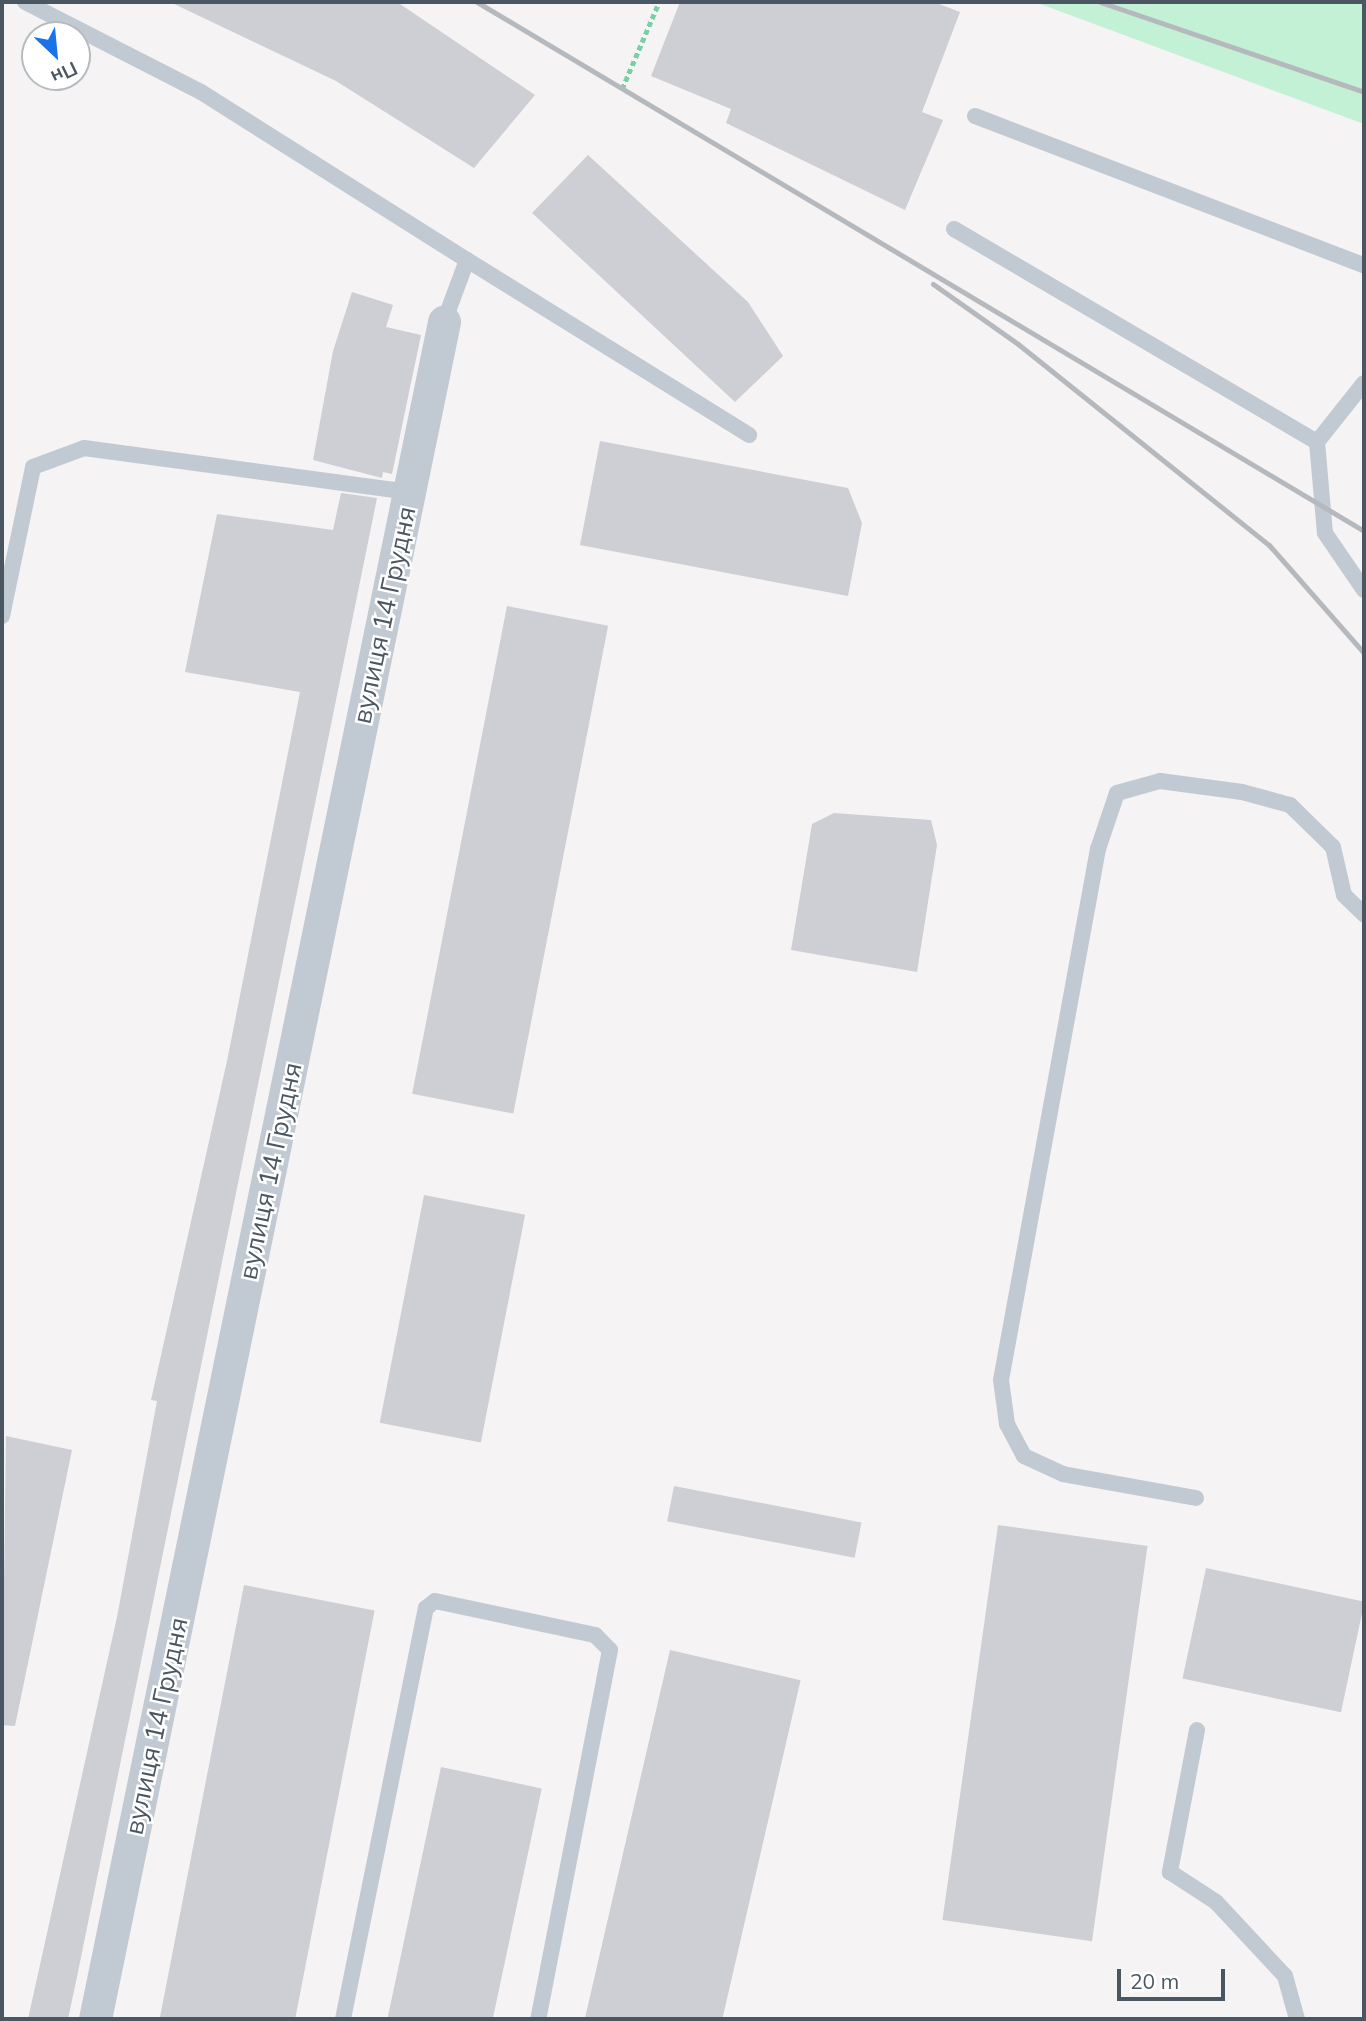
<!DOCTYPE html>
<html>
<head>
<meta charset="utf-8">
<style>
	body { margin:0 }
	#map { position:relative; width:1366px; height:2021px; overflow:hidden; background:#f5f3f3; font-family:Mulish,sans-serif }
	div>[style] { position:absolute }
	.green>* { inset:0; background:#c3f1d5 }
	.building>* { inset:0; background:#cdcfd5; transform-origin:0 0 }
	.path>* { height:4.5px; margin-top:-2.25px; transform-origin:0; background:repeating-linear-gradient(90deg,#7ad0a6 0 5px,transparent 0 8.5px) }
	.service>* { height:16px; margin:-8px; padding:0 8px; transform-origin:8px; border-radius:8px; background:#c1cad2 }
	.minor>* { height:33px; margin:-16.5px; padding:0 16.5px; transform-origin:16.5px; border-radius:16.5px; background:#c1cad2 }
	.rail>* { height:5px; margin:-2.5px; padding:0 2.5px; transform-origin:2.5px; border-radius:2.5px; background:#b5b8bd }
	span { translate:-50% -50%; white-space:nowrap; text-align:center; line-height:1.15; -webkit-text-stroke:5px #fff; paint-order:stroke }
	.street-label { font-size:26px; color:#4a5661 }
	.frame { position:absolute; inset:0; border:4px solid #4a5661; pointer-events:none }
	.north { position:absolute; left:21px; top:21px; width:70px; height:70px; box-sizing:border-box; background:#fff; border:2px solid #b7bbc0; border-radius:50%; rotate:154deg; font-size:19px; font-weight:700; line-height:28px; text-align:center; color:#4a5661 }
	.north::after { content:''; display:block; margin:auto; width:24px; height:32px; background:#1a73e8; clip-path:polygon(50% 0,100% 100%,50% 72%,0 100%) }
	.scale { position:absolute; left:1117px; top:1969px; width:108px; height:32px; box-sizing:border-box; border:4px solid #4a5661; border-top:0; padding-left:9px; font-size:21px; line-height:24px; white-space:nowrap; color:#4a5661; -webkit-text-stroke:5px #fff; paint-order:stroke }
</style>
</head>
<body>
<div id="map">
	<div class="green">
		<div style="clip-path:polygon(1035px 2px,1364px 2px,1364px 124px)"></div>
	</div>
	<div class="building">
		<div style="clip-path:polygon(170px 2px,397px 2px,535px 95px,474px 168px,336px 81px)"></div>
		<div style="clip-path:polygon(680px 2px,934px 2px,960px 12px,922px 112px,943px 120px,905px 210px,726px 123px,731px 109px,651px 76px)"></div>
		<div style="clip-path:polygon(588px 155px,748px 302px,783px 356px,735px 402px,532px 213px)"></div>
		<div style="clip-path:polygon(352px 292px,393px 305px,386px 327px,421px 335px,392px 474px,383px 472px,382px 478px,313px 460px,333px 351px)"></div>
		<div style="clip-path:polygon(600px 441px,848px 488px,862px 523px,848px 596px,580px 545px)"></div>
		<div style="clip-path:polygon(341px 493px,377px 498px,77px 1977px,68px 2019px,28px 2019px,117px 1617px,157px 1401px,151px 1400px,227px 1061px,300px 692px,185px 672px,217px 514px,333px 530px)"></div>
		<div style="left:507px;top:606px;width:103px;height:497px;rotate:11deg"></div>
		<div style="clip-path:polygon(834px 813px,931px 820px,937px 845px,917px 972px,791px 950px,812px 824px)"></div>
		<div style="left:424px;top:1195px;width:103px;height:232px;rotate:11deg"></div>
		<div style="clip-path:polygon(6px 1436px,72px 1450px,15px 1726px,2px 1725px)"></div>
		<div style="left:674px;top:1486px;width:191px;height:36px;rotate:11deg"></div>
		<div style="left:998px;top:1525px;width:151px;height:399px;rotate:8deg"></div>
		<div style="left:1206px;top:1568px;width:162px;height:113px;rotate:12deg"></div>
		<div style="left:244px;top:1585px;width:133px;height:443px;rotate:11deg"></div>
		<div style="left:670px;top:1650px;width:134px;height:378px;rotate:13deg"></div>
		<div style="left:441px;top:1767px;width:103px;height:258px;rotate:12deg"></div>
	</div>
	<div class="path">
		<div style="left:622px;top:89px;width:95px;rotate:-67deg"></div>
	</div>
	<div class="service">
		<div style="left:25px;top:2px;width:198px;rotate:27.1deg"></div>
		<div style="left:201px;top:92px;width:315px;rotate:32.3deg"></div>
		<div style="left:467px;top:260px;width:66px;rotate:110.4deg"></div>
		<div style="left:975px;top:116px;width:417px;rotate:21deg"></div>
		<div style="left:954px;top:229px;width:421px;rotate:30.4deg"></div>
		<div style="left:1317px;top:442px;width:91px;rotate:85deg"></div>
		<div style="left:1325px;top:533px;width:69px;rotate:55.6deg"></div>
		<div style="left:467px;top:260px;width:332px;rotate:31.8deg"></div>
		<div style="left:1317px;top:442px;width:75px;rotate:-51.5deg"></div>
		<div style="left:2px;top:616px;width:152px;rotate:-78.2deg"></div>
		<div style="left:33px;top:467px;width:54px;rotate:-20.4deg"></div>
		<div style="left:84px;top:448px;width:328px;rotate:7.7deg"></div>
		<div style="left:1196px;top:1498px;width:135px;rotate:-169.8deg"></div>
		<div style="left:1063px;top:1474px;width:43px;rotate:-155.2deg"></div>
		<div style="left:1024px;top:1456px;width:36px;rotate:-118deg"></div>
		<div style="left:1007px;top:1424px;width:44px;rotate:-97.8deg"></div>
		<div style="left:1001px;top:1380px;width:540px;rotate:-79.65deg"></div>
		<div style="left:1098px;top:849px;width:59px;rotate:-71.3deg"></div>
		<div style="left:1117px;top:793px;width:45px;rotate:-15.6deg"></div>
		<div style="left:1160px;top:781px;width:83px;rotate:7.6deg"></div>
		<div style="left:1242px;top:792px;width:50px;rotate:15.2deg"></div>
		<div style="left:1290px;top:805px;width:60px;rotate:44.3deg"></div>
		<div style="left:1333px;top:847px;width:49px;rotate:77.1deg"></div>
		<div style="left:1344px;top:895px;width:28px;rotate:44deg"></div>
		<div style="left:1197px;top:1730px;width:145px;rotate:100.8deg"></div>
		<div style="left:1170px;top:1872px;width:55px;rotate:33.1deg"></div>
		<div style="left:1216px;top:1902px;width:101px;rotate:47deg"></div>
		<div style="left:1285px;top:1976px;width:45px;rotate:74.4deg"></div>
		<div style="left:343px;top:2019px;width:419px;rotate:-78.6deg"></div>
		<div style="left:426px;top:1608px;width:11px;rotate:-38deg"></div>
		<div style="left:435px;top:1601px;width:164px;rotate:12deg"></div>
		<div style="left:595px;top:1635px;width:21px;rotate:45deg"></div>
		<div style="left:610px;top:1650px;width:376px;rotate:101deg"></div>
	</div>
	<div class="minor">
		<div style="left:95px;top:2019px;width:1733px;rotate:-78.38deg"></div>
	</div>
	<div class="rail">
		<div style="left:477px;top:2px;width:1033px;rotate:30.81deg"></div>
		<div style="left:1100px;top:2px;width:279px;rotate:18.8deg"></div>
		<div style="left:933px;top:284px;width:104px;rotate:35.2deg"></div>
		<div style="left:1018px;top:344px;width:322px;rotate:38.7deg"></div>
		<div style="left:1269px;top:545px;width:144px;rotate:48.7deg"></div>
	</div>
	<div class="street-label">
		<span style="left:384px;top:615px;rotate:-78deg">вулиця 14 Грудня</span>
		<span style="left:270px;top:1171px;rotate:-78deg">вулиця 14 Грудня</span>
		<span style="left:156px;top:1726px;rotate:-78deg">вулиця 14 Грудня</span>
	</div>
	<div class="frame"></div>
	<div class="north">Пн</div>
	<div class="scale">20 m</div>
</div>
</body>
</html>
